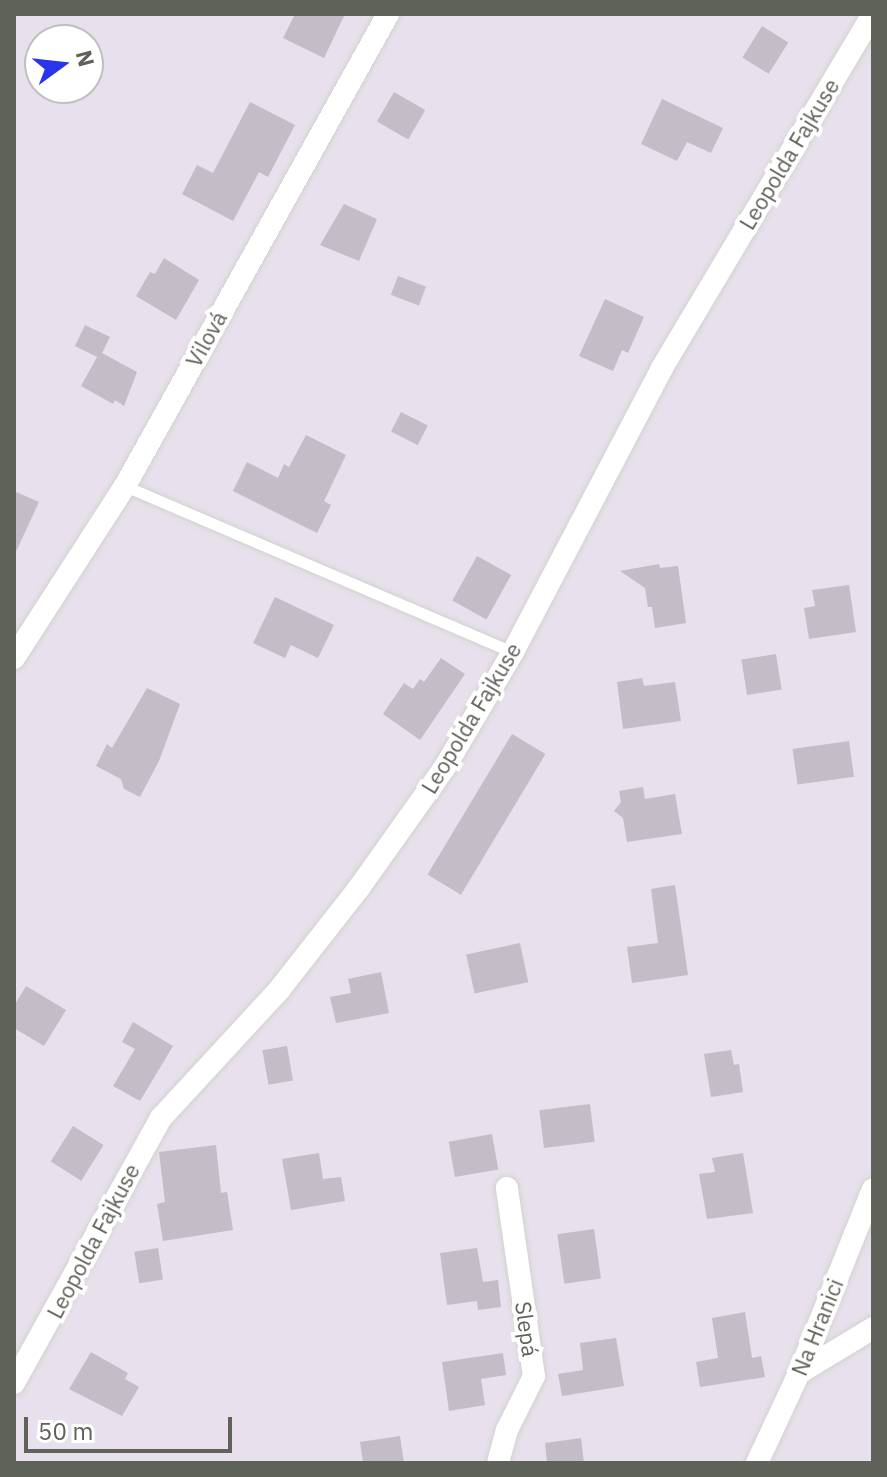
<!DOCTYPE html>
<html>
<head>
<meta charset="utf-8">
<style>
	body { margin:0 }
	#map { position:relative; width:887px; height:1477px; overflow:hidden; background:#e8e0ec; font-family:"IBM Plex Sans",sans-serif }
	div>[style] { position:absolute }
	.building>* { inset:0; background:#c2bdc7; transform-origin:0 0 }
	.roads { filter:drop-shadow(0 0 2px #d0d3cc) drop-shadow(0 0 2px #d0d3cc) }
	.lane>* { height:11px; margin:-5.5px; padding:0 5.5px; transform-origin:5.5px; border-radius:5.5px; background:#fff }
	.street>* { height:22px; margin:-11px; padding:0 11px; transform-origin:11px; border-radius:11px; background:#fff }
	span { translate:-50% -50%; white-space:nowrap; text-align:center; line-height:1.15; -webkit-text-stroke:8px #fff; paint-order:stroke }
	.street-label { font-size:22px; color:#5e6259 }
	.frame { position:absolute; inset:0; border:16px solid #5e6259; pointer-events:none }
	.north { position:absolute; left:24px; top:24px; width:80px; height:80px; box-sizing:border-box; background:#fff; border:2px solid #bfc0bd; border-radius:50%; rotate:75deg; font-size:22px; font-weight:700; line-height:32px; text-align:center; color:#5e6259 }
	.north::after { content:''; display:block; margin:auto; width:28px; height:36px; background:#2835ea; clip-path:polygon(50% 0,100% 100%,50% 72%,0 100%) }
	.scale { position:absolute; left:24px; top:1417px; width:208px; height:36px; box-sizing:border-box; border:4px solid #5e6259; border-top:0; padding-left:10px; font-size:24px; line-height:28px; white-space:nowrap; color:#5e6259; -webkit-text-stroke:6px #fff; paint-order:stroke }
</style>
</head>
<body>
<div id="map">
	<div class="building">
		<div style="clip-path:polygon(295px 14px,345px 14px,324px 58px,283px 38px)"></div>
		<div style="left:762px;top:26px;width:31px;height:37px;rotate:32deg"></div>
		<div style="left:394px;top:92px;width:36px;height:34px;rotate:30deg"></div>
		<div style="clip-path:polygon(662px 99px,723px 128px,711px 153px,687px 142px,677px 161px,641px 144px)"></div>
		<div style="clip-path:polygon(250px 102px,295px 125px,268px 177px,259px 172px,233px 221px,182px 194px,197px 165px,213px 173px)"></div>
		<div style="clip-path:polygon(344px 204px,377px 219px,359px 261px,320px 245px)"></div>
		<div style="clip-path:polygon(164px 258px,199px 280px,176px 320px,136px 296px,150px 272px,155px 274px)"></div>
		<div style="left:398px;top:276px;width:30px;height:20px;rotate:21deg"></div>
		<div style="clip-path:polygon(605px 299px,644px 317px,628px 353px,622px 350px,613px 371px,579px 356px)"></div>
		<div style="clip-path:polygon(85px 325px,110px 337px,102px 353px,137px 372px,124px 406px,115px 400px,113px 404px,81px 386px,97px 357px,75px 346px)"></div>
		<div style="left:401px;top:412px;width:30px;height:22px;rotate:27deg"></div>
		<div style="clip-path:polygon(306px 435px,346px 455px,324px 501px,331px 505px,317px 533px,233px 491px,247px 462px,278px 478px,284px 464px,289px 467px)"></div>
		<div style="clip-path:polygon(14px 491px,39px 502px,14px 556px)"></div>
		<div style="left:477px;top:556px;width:39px;height:51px;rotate:29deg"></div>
		<div style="clip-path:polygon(659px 564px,660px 568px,678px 566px,686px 623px,655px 628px,652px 607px,648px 607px,645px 588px,620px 571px)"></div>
		<div style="clip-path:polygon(849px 585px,856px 632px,809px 639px,804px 608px,815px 606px,812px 590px)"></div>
		<div style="clip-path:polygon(275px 597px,334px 625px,318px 658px,291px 645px,285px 658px,253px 643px)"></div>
		<div style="left:776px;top:654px;width:36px;height:35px;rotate:81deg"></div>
		<div style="clip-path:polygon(441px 658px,465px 674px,420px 740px,383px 714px,404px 683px,413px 689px,420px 679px,424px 682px)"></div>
		<div style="clip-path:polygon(642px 678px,644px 686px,675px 682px,681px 721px,623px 729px,617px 682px)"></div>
		<div style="clip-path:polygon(147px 688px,180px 704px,159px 761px,140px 797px,124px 789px,121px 779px,96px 766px,107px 744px,112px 748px)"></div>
		<div style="left:512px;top:734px;width:39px;height:164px;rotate:31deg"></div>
		<div style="left:849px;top:741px;width:36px;height:57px;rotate:82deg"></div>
		<div style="clip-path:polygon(643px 787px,645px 799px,675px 794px,682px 834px,627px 842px,623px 818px,614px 811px,621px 802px,619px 791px)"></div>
		<div style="clip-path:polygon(675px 885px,688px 975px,632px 983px,627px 947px,658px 943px,651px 889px)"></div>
		<div style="left:520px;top:943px;width:40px;height:55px;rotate:78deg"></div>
		<div style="clip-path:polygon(381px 972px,389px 1013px,336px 1023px,330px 997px,351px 993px,348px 979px)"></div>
		<div style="clip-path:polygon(26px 986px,66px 1010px,44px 1046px,14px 1028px,14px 1006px)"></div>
		<div style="clip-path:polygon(133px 1022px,173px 1046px,140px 1101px,113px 1086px,135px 1049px,122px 1042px)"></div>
		<div style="left:287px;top:1046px;width:35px;height:25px;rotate:80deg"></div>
		<div style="clip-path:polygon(731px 1050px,734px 1065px,739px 1064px,743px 1092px,711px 1097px,704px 1054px)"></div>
		<div style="left:590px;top:1104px;width:38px;height:51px;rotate:83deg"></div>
		<div style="left:73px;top:1126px;width:36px;height:42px;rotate:32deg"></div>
		<div style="left:492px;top:1134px;width:36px;height:44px;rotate:80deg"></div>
		<div style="clip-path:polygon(216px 1145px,221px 1193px,227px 1192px,233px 1230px,163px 1241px,157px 1204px,165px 1202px,159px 1152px)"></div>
		<div style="clip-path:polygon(319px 1153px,323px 1179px,341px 1177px,345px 1201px,291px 1210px,282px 1159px)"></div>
		<div style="clip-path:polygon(743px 1153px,753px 1213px,707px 1219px,699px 1174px,715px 1172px,712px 1158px)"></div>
		<div style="left:594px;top:1229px;width:50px;height:37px;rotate:82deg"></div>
		<div style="left:158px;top:1248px;width:32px;height:24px;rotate:81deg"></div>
		<div style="clip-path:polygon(477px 1248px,483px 1282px,498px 1280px,501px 1307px,478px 1310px,477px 1301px,447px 1305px,440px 1253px)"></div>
		<div style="clip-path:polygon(745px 1312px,752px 1358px,761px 1356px,765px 1377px,700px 1387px,696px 1362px,718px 1358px,712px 1318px)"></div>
		<div style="clip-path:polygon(616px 1338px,624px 1386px,562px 1396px,558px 1374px,583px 1370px,580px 1343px)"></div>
		<div style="clip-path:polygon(91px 1352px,128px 1373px,125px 1379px,139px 1387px,122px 1416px,69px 1389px)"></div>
		<div style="clip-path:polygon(503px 1353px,506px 1375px,481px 1379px,485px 1405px,449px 1411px,442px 1362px)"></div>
		<div style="clip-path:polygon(400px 1436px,404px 1463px,363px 1463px,360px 1442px)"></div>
		<div style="clip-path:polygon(581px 1438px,584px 1463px,547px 1463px,545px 1443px)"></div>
	</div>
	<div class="roads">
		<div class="lane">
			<div style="left:125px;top:486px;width:422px;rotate:23.2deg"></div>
		</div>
		<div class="street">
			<div style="left:14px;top:658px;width:205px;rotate:-57.2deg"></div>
			<div style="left:125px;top:486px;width:540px;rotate:-60.87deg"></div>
			<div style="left:799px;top:1373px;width:87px;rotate:-31.3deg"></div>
			<div style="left:14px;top:1383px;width:303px;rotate:-61deg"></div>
			<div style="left:161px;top:1118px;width:174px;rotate:-47.3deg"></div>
			<div style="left:279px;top:990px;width:130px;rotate:-51.9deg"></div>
			<div style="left:359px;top:888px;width:148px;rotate:-54.6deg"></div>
			<div style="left:445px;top:767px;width:134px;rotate:-59.4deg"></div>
			<div style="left:513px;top:652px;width:321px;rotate:-62.3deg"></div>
			<div style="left:662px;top:368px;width:412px;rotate:-59.2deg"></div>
			<div style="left:498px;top:1463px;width:34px;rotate:-75deg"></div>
			<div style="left:507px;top:1430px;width:60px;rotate:-63.4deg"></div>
			<div style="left:534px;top:1376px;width:190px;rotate:-98.2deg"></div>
			<div style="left:757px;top:1463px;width:99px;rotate:-65deg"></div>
			<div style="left:799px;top:1373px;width:198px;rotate:-68.1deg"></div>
		</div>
	</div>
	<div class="street-label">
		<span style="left:789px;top:154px;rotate:-59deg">Leopolda Fajkuse</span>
		<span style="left:206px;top:339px;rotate:-61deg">Vilová</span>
		<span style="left:471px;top:718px;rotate:-59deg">Leopolda Fajkuse</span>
		<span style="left:93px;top:1241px;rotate:-62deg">Leopolda Fajkuse</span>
		<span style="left:817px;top:1327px;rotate:-68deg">Na Hranici</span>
		<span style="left:527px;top:1329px;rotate:82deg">Slepá</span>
	</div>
	<div class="frame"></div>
	<div class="north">N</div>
	<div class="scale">50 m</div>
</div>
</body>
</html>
